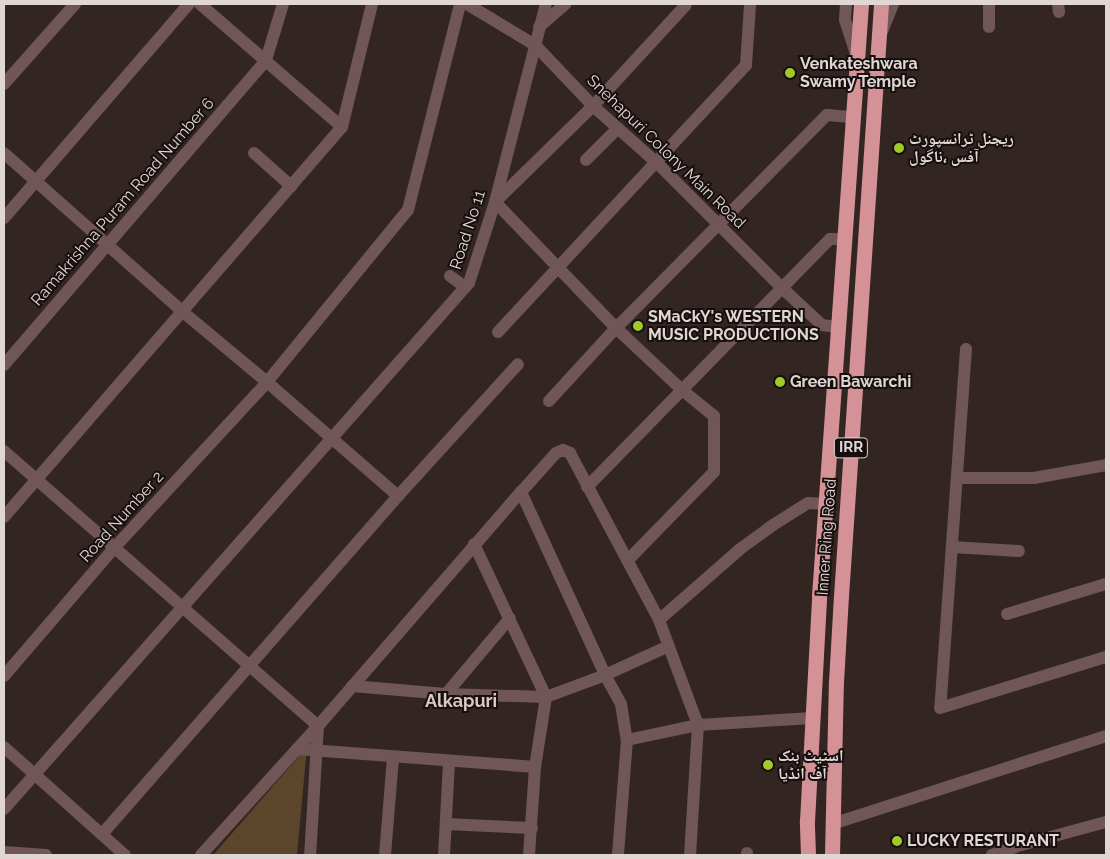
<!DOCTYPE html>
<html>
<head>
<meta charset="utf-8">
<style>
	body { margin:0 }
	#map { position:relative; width:1110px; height:859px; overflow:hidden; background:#332521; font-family:Raleway,"Noto Naskh Arabic",sans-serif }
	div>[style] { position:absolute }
	.green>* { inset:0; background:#5b452b }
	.minor>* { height:12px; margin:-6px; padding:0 6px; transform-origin:6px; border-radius:6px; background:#715657 }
	.highway>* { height:15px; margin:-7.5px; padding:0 7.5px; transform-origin:7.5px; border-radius:7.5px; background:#d49297 }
	.dots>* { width:14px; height:14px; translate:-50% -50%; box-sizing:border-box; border:2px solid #160f0e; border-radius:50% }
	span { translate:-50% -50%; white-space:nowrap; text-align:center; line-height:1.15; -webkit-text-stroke:4px #160f0e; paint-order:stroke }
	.shield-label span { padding:1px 4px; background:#160f0e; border:1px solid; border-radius:4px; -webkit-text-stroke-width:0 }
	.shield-label { font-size:15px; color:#e0d6d4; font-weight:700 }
	.poi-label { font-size:16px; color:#e0d6d4; font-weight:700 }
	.left { translate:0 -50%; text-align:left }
	.street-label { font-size:16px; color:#e0d6d4 }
	.neighbourhood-label { font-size:18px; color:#dbc8c4; font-weight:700 }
	.frame { position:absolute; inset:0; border:5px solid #e0d6d4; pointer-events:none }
</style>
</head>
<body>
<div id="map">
	<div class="green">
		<div style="clip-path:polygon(307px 747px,297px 855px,214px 854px)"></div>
	</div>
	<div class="minor">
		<div style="left:200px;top:4px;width:188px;rotate:40.9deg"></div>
		<div style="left:467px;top:4px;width:79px;rotate:31.1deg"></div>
		<div style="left:535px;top:45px;width:84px;rotate:46.4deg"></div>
		<div style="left:593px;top:106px;width:86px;rotate:41.7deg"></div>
		<div style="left:657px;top:163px;width:175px;rotate:45deg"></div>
		<div style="left:781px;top:287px;width:56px;rotate:42.8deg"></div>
		<div style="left:822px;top:325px;width:15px;rotate:8deg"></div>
		<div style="left:846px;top:4px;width:16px;rotate:94deg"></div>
		<div style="left:845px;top:20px;width:35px;rotate:72deg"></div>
		<div style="left:989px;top:4px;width:23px;rotate:90deg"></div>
		<div style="left:1058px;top:4px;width:8px;rotate:83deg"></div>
		<div style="left:539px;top:27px;width:35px;rotate:-41deg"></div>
		<div style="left:881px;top:34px;width:32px;rotate:-68deg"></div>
		<div style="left:4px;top:84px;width:107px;rotate:-48.4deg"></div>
		<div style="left:4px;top:153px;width:239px;rotate:41.6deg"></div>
		<div style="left:183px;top:312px;width:109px;rotate:39.8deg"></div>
		<div style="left:267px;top:382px;width:174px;rotate:41deg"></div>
		<div style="left:254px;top:153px;width:50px;rotate:41.7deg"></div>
		<div style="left:586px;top:160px;width:45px;rotate:-45deg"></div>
		<div style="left:4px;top:218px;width:283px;rotate:-49.2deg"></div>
		<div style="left:450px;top:276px;width:19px;rotate:36deg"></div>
		<div style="left:498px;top:332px;width:364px;rotate:-47.1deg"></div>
		<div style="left:746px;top:65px;width:61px;rotate:-86.2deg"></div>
		<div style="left:966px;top:349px;width:360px;rotate:94.1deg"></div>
		<div style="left:940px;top:708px;width:174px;rotate:-17.1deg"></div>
		<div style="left:4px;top:365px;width:402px;rotate:-49.3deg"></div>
		<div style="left:266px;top:60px;width:59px;rotate:-73.1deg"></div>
		<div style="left:549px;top:401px;width:99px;rotate:-47.5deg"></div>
		<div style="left:616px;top:328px;width:300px;rotate:-45.3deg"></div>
		<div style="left:827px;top:115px;width:24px;rotate:5deg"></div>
		<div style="left:4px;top:451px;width:417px;rotate:41.2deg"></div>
		<div style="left:318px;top:726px;width:129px;rotate:93.5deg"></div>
		<div style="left:958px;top:478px;width:76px"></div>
		<div style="left:1034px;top:478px;width:73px;rotate:-10.2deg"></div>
		<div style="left:587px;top:487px;width:347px;rotate:-45.6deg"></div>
		<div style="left:830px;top:239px;width:14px"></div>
		<div style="left:521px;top:492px;width:201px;rotate:65.3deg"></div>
		<div style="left:605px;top:675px;width:33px;rotate:61deg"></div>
		<div style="left:621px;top:704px;width:36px;rotate:81deg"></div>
		<div style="left:627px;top:740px;width:115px;rotate:94.5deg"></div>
		<div style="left:4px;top:517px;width:516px;rotate:-49.09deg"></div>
		<div style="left:342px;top:127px;width:127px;rotate:-76.3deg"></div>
		<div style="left:474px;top:544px;width:169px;rotate:64.8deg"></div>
		<div style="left:546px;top:697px;width:71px;rotate:98.9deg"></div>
		<div style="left:535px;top:767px;width:88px;rotate:93.9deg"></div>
		<div style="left:952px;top:547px;width:67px;rotate:3.4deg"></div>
		<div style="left:628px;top:560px;width:123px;rotate:-45.7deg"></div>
		<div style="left:714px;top:472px;width:56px;rotate:-90deg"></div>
		<div style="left:714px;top:416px;width:41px;rotate:-140.9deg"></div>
		<div style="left:682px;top:390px;width:91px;rotate:-136.8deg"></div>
		<div style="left:616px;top:328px;width:175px;rotate:-133.8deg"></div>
		<div style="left:495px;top:202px;width:137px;rotate:-44.4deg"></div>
		<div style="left:593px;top:106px;width:137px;rotate:-47.4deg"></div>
		<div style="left:1007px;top:614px;width:103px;rotate:-16.9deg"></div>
		<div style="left:659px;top:620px;width:108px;rotate:-41.2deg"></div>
		<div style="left:740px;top:549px;width:41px;rotate:-36deg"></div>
		<div style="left:773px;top:525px;width:41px;rotate:-32.2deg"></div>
		<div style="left:808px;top:503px;width:17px;rotate:3deg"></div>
		<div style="left:4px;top:676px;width:170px;rotate:-49.3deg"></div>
		<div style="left:115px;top:547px;width:224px;rotate:-47.3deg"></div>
		<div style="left:267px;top:382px;width:222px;rotate:-50.7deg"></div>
		<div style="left:408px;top:210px;width:212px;rotate:-75.8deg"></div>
		<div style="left:352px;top:686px;width:94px;rotate:4.9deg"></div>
		<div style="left:446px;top:694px;width:100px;rotate:1.7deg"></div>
		<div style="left:546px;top:697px;width:63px;rotate:-20.4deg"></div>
		<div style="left:605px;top:675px;width:70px;rotate:-24.4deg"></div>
		<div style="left:446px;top:694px;width:99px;rotate:-49.9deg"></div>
		<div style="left:627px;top:740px;width:73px;rotate:-11.9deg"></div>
		<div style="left:698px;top:725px;width:115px;rotate:-3.5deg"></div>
		<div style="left:4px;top:747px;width:162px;rotate:41.8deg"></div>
		<div style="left:297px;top:749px;width:239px;rotate:4.3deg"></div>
		<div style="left:4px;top:809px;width:702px;rotate:-48.52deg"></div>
		<div style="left:469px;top:283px;width:85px;rotate:-72.2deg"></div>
		<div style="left:495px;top:202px;width:204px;rotate:-75.6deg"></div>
		<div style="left:446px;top:824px;width:86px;rotate:2.7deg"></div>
		<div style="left:832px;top:824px;width:288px;rotate:-17.8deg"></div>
		<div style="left:103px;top:833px;width:448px;rotate:-48.8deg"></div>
		<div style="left:398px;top:496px;width:178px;rotate:-47.7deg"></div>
		<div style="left:4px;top:852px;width:42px;rotate:4.1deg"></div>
		<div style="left:201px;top:855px;width:174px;rotate:-47.8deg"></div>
		<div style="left:318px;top:726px;width:310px;rotate:-49.1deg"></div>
		<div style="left:521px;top:492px;width:52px;rotate:-48.1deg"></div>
		<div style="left:556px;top:453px;width:8px;rotate:-23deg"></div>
		<div style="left:563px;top:450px;width:8px;rotate:23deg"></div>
		<div style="left:570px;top:453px;width:189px;rotate:61.9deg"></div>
		<div style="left:659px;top:620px;width:112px;rotate:69.6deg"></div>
		<div style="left:698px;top:725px;width:130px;rotate:93.5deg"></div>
		<div style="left:385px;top:855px;width:98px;rotate:-85.3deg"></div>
		<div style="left:444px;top:855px;width:93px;rotate:-86.9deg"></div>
		<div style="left:747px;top:855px;width:2px;rotate:-90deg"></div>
		<div style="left:992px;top:855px;width:31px;rotate:-19deg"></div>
		<div style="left:1021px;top:845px;width:88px;rotate:-15.1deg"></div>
	</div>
	<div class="highway">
		<div style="left:808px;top:855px;width:34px;rotate:-92deg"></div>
		<div style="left:807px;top:821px;width:225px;rotate:-86.9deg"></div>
		<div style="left:819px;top:596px;width:593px;rotate:-85.94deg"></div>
		<div style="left:832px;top:855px;width:173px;rotate:-88.7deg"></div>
		<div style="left:836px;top:682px;width:86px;rotate:-86.7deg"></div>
		<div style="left:841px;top:596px;width:593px;rotate:-86.13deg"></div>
	</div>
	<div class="dots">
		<div style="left:790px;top:73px;background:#a1c92a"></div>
		<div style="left:899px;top:148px;background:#a1c92a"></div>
		<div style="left:638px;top:326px;background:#a1c92a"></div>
		<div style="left:780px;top:382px;background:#a1c92a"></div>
		<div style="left:768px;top:765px;background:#a1c92a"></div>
		<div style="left:897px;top:841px;background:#a1c92a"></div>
	</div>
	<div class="shield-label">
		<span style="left:851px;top:448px">IRR</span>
	</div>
	<div class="poi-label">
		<span class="left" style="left:800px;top:73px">Venkateshwara<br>Swamy Temple</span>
		<span class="left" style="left:909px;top:148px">ریجنل ٹرانسپورٹ<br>آفس ،ناگول</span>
		<span class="left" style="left:648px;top:326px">SMaCkY's WESTERN<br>MUSIC PRODUCTIONS</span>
		<span class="left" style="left:790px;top:382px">Green Bawarchi</span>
		<span class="left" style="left:778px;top:765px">اسٹیٹ بنک<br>آف انڈیا</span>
		<span class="left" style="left:907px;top:841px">LUCKY RESTURANT</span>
	</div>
	<div class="street-label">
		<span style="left:666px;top:152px;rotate:44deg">Snehapuri Colony Main Road</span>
		<span style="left:123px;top:202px;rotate:-49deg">Ramakrishna Puram Road Number 6</span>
		<span style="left:468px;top:230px;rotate:-72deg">Road No 11</span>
		<span style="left:122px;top:517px;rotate:-48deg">Road Number 2</span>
		<span style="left:827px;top:537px;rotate:-86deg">Inner Ring Road</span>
	</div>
	<div class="neighbourhood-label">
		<span style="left:461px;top:701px">Alkapuri</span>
	</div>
	<div class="frame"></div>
</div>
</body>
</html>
